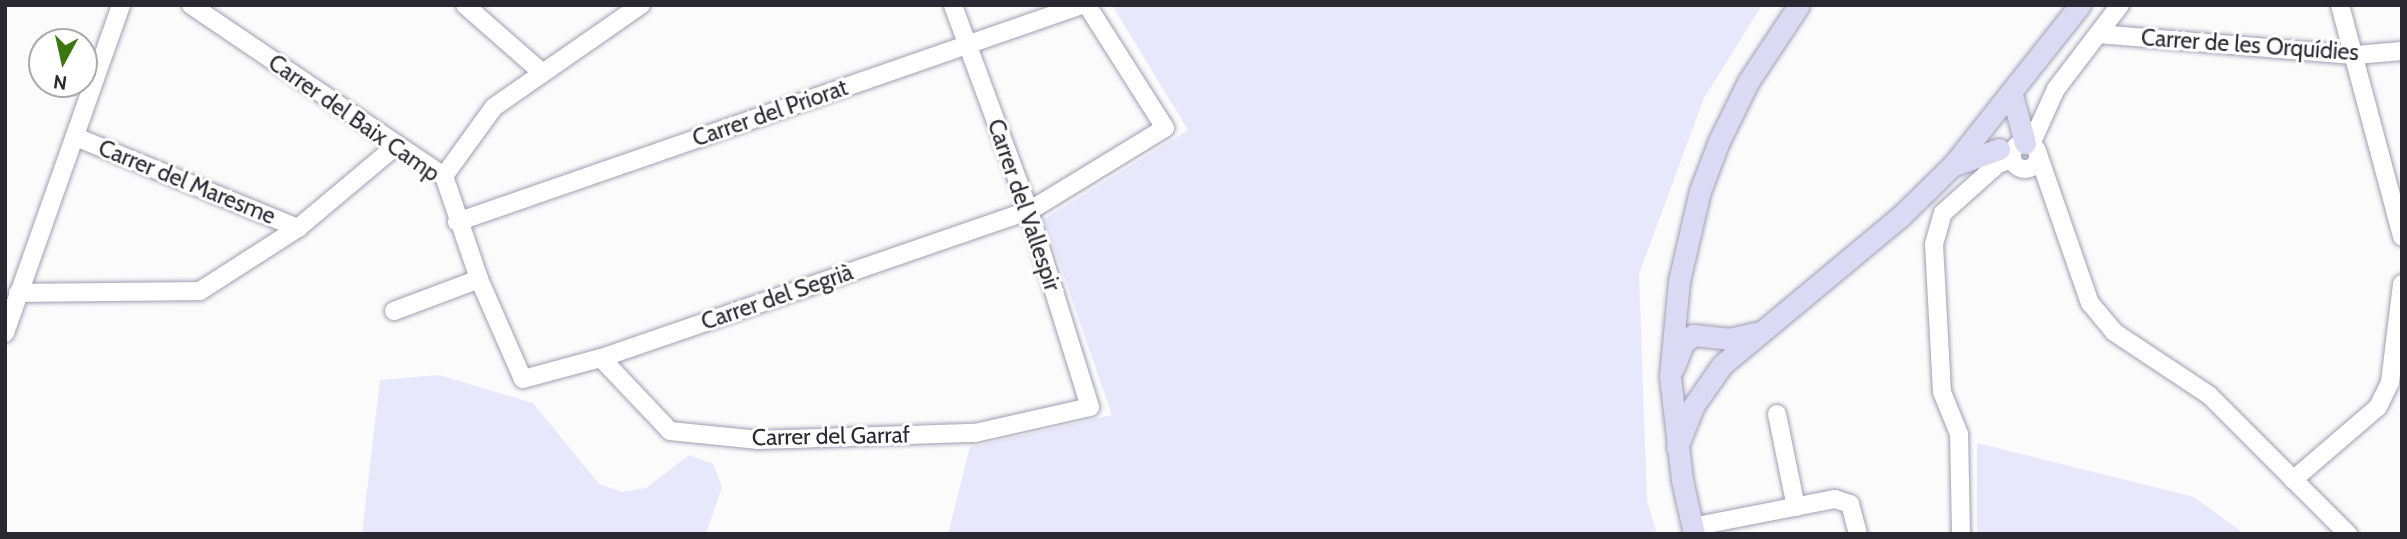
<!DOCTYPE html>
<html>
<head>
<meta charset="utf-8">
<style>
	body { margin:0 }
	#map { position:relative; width:2407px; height:539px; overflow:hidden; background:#fbfbfb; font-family:Cabin,sans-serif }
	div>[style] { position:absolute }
	.green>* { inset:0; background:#e8e8fd }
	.roads { filter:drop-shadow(0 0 2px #9f9eb4) drop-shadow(0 0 2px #9f9eb4) }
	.minor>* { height:18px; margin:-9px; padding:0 9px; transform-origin:9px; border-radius:9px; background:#fff }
	.minor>.ring { margin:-9px; padding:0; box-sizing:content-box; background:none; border:18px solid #fff; border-radius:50% }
	.major>* { height:21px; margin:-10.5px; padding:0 10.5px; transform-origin:10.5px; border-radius:10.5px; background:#dadaf4 }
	span { translate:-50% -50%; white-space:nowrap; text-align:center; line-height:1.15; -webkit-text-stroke:6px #fff; paint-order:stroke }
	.street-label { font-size:23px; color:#2a2932 }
	.frame { position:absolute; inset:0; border:7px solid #2a2932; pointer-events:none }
	.north { position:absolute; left:28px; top:28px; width:70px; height:70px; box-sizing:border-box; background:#fff; border:2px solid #aaa9ad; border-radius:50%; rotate:188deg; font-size:19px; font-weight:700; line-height:28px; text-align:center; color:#2a2932 }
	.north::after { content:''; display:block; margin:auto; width:24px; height:32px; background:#3a770f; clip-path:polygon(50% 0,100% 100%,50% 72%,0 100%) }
</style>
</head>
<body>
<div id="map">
	<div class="green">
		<div style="clip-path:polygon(1112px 5px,1762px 5px,1704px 98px,1639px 274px,1647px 501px,1657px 534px,948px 534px,970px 447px,1112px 415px,1044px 219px,1188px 130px)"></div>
		<div style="clip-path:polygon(439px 375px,533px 403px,599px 484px,622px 492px,646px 488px,689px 455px,713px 464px,722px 487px,706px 534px,362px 534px,380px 380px)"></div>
		<div style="clip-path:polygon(1977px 443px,2194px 497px,2245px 534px,1977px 534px)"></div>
	</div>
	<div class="roads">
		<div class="minor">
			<div style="left:191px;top:5px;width:305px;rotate:34.1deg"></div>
			<div style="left:444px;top:176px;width:109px;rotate:71.2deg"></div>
			<div style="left:479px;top:279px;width:109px;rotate:66.3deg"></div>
			<div style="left:523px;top:379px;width:81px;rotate:-15.1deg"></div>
			<div style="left:601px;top:358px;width:453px;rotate:-19deg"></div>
			<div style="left:1029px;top:211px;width:159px;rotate:-31.4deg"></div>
			<div style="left:1165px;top:128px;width:146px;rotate:-122.4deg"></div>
			<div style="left:465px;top:5px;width:100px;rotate:41.3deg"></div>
			<div style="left:2340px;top:5px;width:240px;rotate:75deg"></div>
			<div style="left:2098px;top:34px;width:259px;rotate:4.7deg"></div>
			<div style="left:2356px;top:55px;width:46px;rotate:-5deg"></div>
			<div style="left:76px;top:137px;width:240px;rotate:22.3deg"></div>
			<div class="ring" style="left:2012px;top:143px;width:8px;height:8px"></div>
			<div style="left:2031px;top:144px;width:60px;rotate:-65.6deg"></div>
			<div style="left:2056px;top:89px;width:106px;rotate:-52.7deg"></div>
			<div style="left:2038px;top:154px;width:158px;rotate:70.8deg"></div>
			<div style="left:2090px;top:303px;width:38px;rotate:50deg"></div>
			<div style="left:2114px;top:332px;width:114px;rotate:33.6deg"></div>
			<div style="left:2209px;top:395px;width:197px;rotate:45deg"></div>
			<div style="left:444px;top:176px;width:85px;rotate:-54.1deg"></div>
			<div style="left:494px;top:107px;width:179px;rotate:-34.8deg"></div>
			<div style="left:457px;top:222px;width:662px;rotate:-19.15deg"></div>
			<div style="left:18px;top:293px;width:182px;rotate:-0.6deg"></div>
			<div style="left:200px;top:291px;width:117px;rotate:-32.7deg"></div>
			<div style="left:298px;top:228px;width:129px;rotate:-40deg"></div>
			<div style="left:394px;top:311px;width:91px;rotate:-20.6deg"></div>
			<div style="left:5px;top:333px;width:348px;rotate:-70.5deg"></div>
			<div style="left:601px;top:358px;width:100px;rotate:46.6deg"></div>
			<div style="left:670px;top:431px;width:89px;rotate:5.8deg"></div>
			<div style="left:759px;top:440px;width:216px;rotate:-1.9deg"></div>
			<div style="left:975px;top:433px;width:118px;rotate:-12.7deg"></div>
			<div style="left:1090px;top:407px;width:205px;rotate:-107.3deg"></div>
			<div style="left:1029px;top:211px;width:220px;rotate:-110.3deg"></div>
			<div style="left:1777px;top:414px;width:95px;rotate:78.5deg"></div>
			<div style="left:2293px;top:480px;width:112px;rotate:-40.7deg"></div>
			<div style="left:2378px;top:407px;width:28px;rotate:-64deg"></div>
			<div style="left:2390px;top:382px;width:99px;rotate:-83deg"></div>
			<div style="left:1692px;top:527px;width:146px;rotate:-11.1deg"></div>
			<div style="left:1835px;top:499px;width:16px;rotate:18deg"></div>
			<div style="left:1850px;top:504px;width:31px;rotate:75deg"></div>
			<div style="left:1961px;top:534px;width:100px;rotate:-91.1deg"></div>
			<div style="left:1959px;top:434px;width:45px;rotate:-112deg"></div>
			<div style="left:1942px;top:392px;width:148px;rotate:-93.1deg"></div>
			<div style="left:1934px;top:244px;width:32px;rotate:-74deg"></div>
			<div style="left:1943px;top:213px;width:74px;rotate:-41.7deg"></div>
			<div style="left:1998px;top:164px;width:15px;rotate:-20deg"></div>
		</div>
		<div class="major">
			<div style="left:2012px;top:95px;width:50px;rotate:74.8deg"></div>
			<div style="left:1955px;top:165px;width:47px;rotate:-20deg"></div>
			<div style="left:1674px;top:367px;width:25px;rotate:-69deg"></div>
			<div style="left:1683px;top:344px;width:13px;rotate:-42deg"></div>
			<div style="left:1693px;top:335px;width:36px;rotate:6deg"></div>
			<div style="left:1729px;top:339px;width:28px;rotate:-13deg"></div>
			<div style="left:1677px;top:447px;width:45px;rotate:-68deg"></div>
			<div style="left:1694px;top:405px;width:49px;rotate:-55deg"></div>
			<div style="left:1722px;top:365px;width:233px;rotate:-39.8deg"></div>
			<div style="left:1901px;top:216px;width:73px;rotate:-44.4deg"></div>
			<div style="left:1953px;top:165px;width:204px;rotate:-51.6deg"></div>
			<div style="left:1694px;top:534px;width:55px;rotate:-102.5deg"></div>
			<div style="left:1682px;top:480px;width:105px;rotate:-96.6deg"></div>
			<div style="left:1670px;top:376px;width:95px;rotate:-84.6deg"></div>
			<div style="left:1679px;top:281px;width:92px;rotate:-76.9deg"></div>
			<div style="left:1700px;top:191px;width:53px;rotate:-69.2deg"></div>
			<div style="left:1719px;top:141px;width:66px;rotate:-63.8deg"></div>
			<div style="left:1748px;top:82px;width:92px;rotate:-56.5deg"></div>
		</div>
	</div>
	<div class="street-label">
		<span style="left:2250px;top:45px;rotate:4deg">Carrer de les Orquídies</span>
		<span style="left:770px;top:113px;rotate:-19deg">Carrer del Priorat</span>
		<span style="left:354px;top:118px;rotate:35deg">Carrer del Baix Camp</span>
		<span style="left:187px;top:182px;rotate:22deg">Carrer del Maresme</span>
		<span style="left:1024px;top:205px;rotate:71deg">Carrer del Vallespir</span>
		<span style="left:777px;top:297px;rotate:-19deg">Carrer del Segrià</span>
		<span style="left:831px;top:436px;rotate:-1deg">Carrer del Garraf</span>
	</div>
	<div class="frame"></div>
	<div class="north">N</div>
</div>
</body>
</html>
